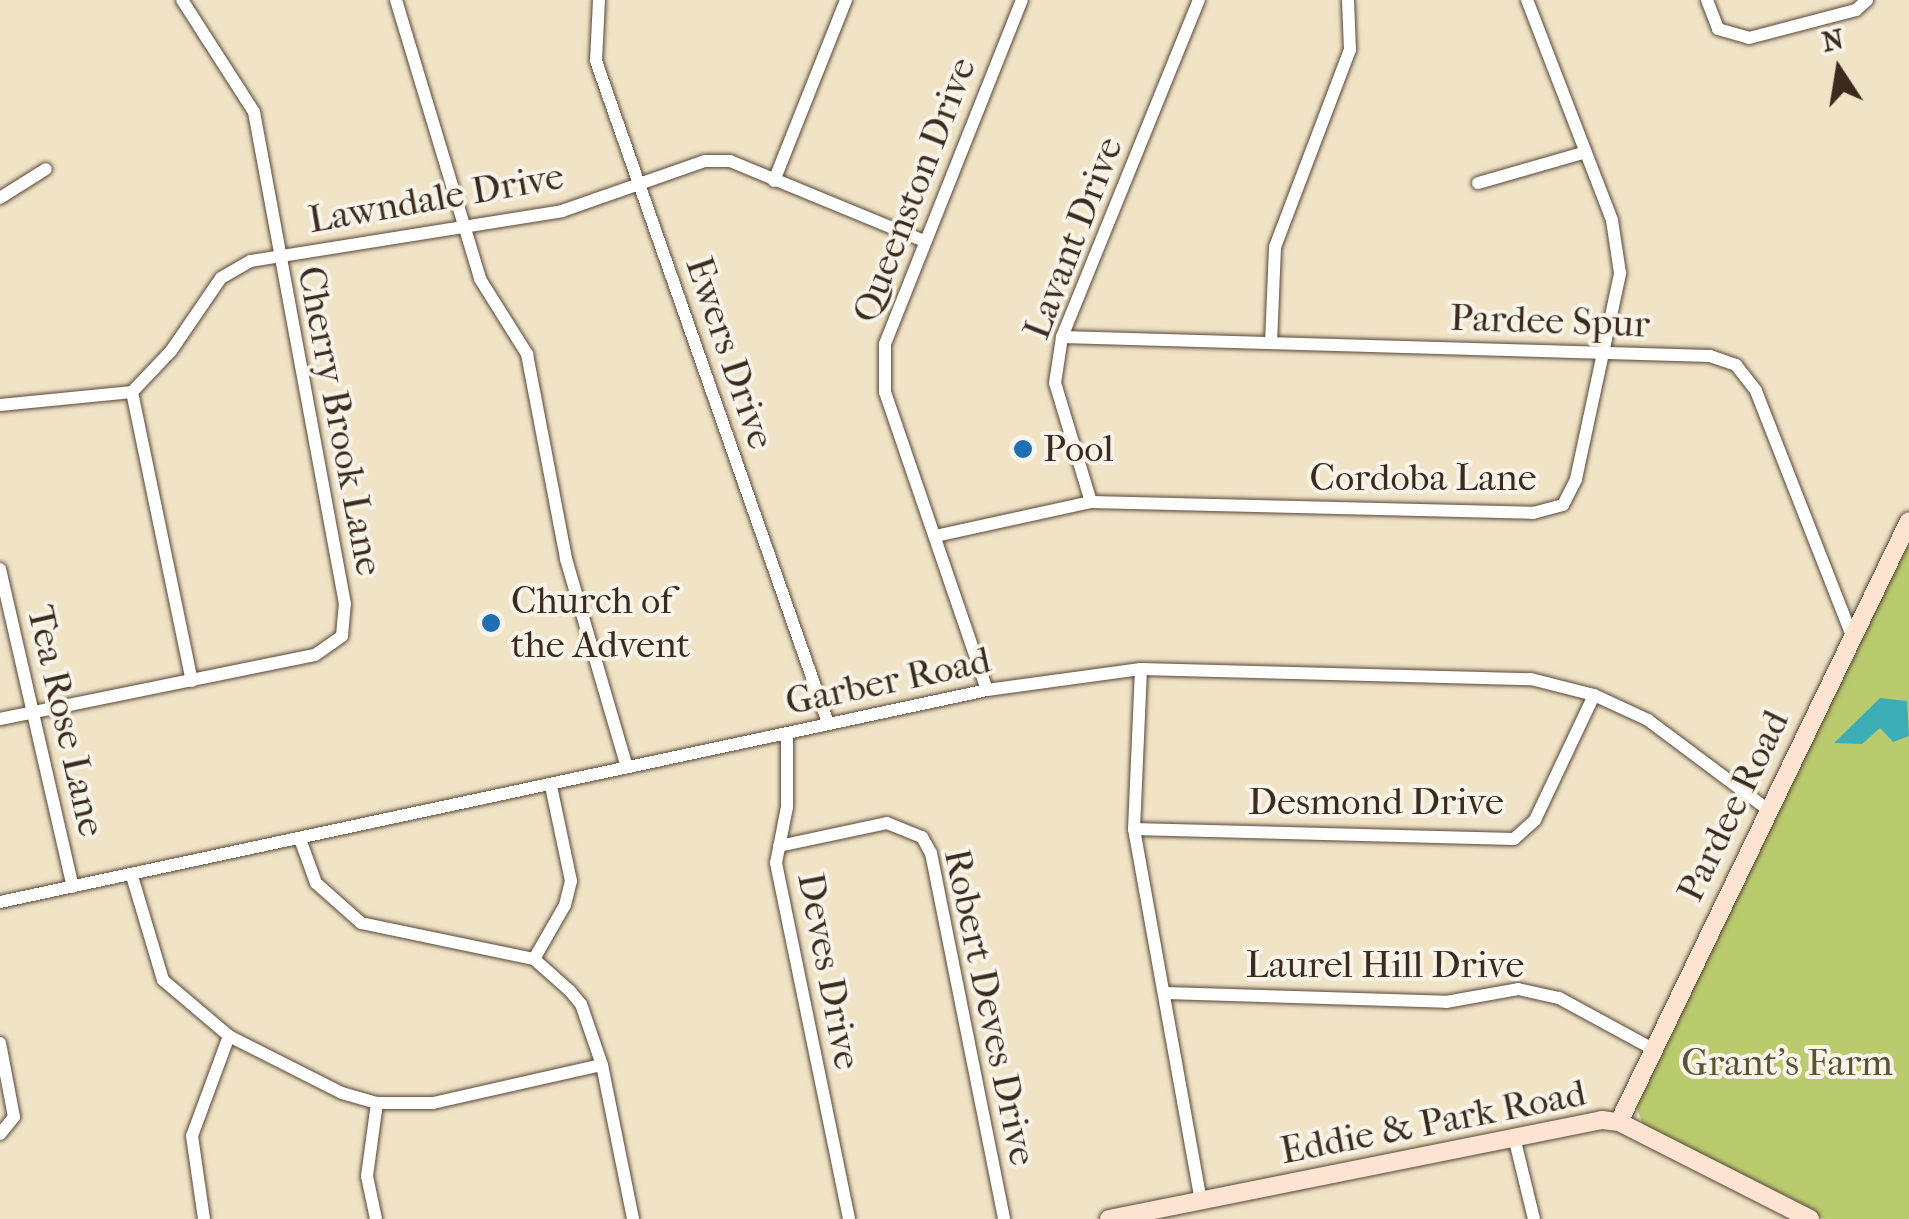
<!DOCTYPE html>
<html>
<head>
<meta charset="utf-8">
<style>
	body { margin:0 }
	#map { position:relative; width:1909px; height:1219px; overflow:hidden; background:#f0e3c6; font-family:"IM FELL French Canon",serif }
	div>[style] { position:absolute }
	.green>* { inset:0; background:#bacb6e }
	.water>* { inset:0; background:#3daeb6 }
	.roads { filter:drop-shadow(0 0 2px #564637) drop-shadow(0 0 2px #564637) }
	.street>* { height:12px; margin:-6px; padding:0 6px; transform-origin:6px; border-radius:6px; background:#fff }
	.secondary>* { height:18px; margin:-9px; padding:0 9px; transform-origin:9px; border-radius:9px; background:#fde4d1 }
	.dots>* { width:28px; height:28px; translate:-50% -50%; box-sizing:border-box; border:5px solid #f7f3e8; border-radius:50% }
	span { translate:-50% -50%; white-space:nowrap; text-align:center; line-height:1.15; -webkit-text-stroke:8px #f7f3e8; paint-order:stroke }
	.street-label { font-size:38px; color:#3b2a1e }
	.poi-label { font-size:38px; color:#3b2a1e }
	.left { translate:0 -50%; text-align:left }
	.park-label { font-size:38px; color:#5b5232 }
	.north { position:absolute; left:1789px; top:20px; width:100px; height:100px; -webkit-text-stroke:8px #f7f3e8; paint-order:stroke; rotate:348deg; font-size:28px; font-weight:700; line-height:40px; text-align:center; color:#3b2a1e }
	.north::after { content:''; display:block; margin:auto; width:35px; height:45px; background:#3b2a1e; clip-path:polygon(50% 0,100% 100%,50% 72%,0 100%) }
</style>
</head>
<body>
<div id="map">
	<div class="green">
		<div style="clip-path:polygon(1909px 535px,1909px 1219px,1824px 1219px,1644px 1127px,1636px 1106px)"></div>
	</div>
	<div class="water">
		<div style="clip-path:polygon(1880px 698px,1907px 701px,1909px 736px,1893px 742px,1880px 728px,1862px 744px,1834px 743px)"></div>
	</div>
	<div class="roads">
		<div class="street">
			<div style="left:396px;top:0;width:291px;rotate:73.2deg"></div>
			<div style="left:480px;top:279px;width:89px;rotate:57.9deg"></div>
			<div style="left:527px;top:354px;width:209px;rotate:79.2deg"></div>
			<div style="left:566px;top:559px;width:217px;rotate:73.7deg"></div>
			<div style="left:599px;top:0;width:61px;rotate:92.8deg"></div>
			<div style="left:596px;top:61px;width:701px;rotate:70.69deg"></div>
			<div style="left:1707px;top:0;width:31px;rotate:69deg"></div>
			<div style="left:1718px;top:29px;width:32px;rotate:16deg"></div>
			<div style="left:1749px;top:38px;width:111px;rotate:-14.7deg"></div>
			<div style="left:1856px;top:10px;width:15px;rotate:-42deg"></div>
			<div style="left:774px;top:181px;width:195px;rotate:-68.3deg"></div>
			<div style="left:1478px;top:183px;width:112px;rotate:-16deg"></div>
			<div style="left:0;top:198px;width:54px;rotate:-32.2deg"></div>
			<div style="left:1062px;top:337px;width:648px;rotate:1.68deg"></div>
			<div style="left:1710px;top:356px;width:28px;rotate:19deg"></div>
			<div style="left:1736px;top:365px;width:33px;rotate:52deg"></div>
			<div style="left:1756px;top:391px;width:266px;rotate:68.6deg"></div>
			<div style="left:1271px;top:343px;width:96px;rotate:-87.6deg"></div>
			<div style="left:1275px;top:247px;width:211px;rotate:-69.2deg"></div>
			<div style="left:1350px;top:50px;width:50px;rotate:-92.3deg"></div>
			<div style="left:132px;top:392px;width:295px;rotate:78.3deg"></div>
			<div style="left:0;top:405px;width:133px;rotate:-5.6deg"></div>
			<div style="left:132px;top:392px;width:57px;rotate:-46.4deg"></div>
			<div style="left:171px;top:351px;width:88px;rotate:-55.6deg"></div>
			<div style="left:221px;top:278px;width:34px;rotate:-30deg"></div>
			<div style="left:251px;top:261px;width:315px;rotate:-9.1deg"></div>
			<div style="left:562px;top:211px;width:151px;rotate:-19.3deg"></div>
			<div style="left:705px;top:161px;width:25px"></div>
			<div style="left:730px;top:161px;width:208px;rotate:22.4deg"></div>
			<div style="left:1091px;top:502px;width:124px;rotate:-106.8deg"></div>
			<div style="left:1055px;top:383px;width:47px;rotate:-81.3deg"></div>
			<div style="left:1062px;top:337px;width:364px;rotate:-67.9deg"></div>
			<div style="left:935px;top:536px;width:160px;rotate:-12.3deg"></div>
			<div style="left:1091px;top:502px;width:442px;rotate:1.4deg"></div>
			<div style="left:1533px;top:513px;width:31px;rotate:-15deg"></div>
			<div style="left:1563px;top:505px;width:29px;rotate:-63deg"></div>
			<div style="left:1576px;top:479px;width:211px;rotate:-77.9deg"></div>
			<div style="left:1620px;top:273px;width:54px;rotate:-98.6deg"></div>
			<div style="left:1612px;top:220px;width:236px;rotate:-111.1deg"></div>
			<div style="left:0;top:569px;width:326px;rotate:77.1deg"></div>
			<div style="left:1141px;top:669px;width:160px;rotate:92.5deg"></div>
			<div style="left:1134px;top:829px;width:377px;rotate:79.8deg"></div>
			<div style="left:987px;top:690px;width:315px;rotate:-108.9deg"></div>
			<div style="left:885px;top:392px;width:48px;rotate:-90deg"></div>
			<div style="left:885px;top:344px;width:370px;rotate:-68.3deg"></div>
			<div style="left:0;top:719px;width:321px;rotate:-11.5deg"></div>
			<div style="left:315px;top:655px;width:33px;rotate:-35deg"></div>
			<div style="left:342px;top:636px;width:32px;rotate:-85deg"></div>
			<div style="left:345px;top:604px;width:500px;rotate:-100.48deg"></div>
			<div style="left:254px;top:112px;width:133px;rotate:-122.7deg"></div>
			<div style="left:787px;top:733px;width:74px;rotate:90deg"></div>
			<div style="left:787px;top:807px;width:57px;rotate:101.1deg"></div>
			<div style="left:776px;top:863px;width:363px;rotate:78.4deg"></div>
			<div style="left:1134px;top:829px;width:380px;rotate:1.5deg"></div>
			<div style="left:1514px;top:839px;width:28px;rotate:-42deg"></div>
			<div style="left:1535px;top:820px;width:138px;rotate:-64.7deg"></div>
			<div style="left:300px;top:839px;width:47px;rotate:70deg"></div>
			<div style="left:316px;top:883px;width:60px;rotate:41.6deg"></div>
			<div style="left:361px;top:923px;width:177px;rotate:11.8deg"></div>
			<div style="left:534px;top:959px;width:48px;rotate:41.6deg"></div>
			<div style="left:570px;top:991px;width:17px;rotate:50deg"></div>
			<div style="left:581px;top:1004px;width:65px;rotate:71deg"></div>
			<div style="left:602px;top:1065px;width:157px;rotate:78.6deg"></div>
			<div style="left:779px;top:846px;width:110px;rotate:-12deg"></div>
			<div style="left:887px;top:823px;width:38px;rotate:22deg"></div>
			<div style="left:922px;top:837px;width:18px;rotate:61deg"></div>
			<div style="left:931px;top:853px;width:373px;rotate:78.7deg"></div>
			<div style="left:132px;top:876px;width:109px;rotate:73.4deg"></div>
			<div style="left:163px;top:980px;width:87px;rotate:40.3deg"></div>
			<div style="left:229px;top:1036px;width:127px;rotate:26.8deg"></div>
			<div style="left:342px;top:1093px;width:36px;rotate:16deg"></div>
			<div style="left:377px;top:1103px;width:56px"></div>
			<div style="left:433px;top:1103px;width:173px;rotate:-12.7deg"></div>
			<div style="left:0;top:902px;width:1010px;rotate:-12.12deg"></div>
			<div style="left:987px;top:690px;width:155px;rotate:-7.8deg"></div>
			<div style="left:1141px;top:669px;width:390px;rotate:1.5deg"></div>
			<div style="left:1531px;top:679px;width:65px;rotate:14.3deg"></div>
			<div style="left:1594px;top:695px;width:60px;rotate:24.8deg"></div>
			<div style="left:1648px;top:720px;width:149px;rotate:36.8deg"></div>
			<div style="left:534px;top:959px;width:62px;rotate:-60.1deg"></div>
			<div style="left:565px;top:905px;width:25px;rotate:-76deg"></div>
			<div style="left:571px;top:881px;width:97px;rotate:-101.9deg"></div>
			<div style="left:1166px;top:993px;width:280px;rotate:1.8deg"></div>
			<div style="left:1446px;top:1002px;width:73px;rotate:-10.2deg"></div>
			<div style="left:1518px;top:989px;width:42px;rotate:12.4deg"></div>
			<div style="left:1559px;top:998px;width:105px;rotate:28.5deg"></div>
			<div style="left:0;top:1043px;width:75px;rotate:79.3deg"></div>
			<div style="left:14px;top:1117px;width:22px;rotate:129deg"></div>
			<div style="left:1514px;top:1137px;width:84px;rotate:76.3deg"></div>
			<div style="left:204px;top:1219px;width:84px;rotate:-98.2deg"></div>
			<div style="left:192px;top:1136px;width:107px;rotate:-69.7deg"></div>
			<div style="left:376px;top:1219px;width:44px;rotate:-101.8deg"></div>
			<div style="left:367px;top:1176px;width:74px;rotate:-82.2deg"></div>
		</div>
		<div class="secondary">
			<div style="left:1619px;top:1122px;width:667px;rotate:-64.24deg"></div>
			<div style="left:1109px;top:1219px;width:503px;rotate:-11.35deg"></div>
			<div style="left:1602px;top:1120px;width:17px;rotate:7deg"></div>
			<div style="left:1619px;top:1122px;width:214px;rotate:26.9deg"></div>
		</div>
	</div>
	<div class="dots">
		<div style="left:1023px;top:449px;background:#1f6fb2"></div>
		<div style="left:491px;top:623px;background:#1f6fb2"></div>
	</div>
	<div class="street-label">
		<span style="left:914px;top:190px;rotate:-69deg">Queenston Drive</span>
		<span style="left:436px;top:198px;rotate:-10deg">Lawndale Drive</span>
		<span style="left:1073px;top:238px;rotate:-69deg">Lavant Drive</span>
		<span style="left:1550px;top:321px;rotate:2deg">Pardee Spur</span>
		<span style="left:730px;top:353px;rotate:71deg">Ewers Drive</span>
		<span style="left:340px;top:421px;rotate:79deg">Cherry Brook Lane</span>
		<span style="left:1423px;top:478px">Cordoba Lane</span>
		<span style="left:888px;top:681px;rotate:-12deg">Garber Road</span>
		<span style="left:66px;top:721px;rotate:77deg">Tea Rose Lane</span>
		<span style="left:1376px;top:802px">Desmond Drive</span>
		<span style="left:1733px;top:806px;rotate:-64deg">Pardee Road</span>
		<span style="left:1385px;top:965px">Laurel Hill Drive</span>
		<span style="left:829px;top:971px;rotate:79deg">Deves Drive</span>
		<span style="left:990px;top:1007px;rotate:78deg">Robert Deves Drive</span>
		<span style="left:1433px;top:1122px;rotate:-11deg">Eddie &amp; Park Road</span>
	</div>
	<div class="poi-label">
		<span class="left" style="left:1043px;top:449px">Pool</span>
		<span class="left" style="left:511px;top:623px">Church of<br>the Advent</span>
	</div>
	<div class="park-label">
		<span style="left:1787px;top:1063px">Grant's Farm</span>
	</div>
	<div class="north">N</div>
</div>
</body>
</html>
